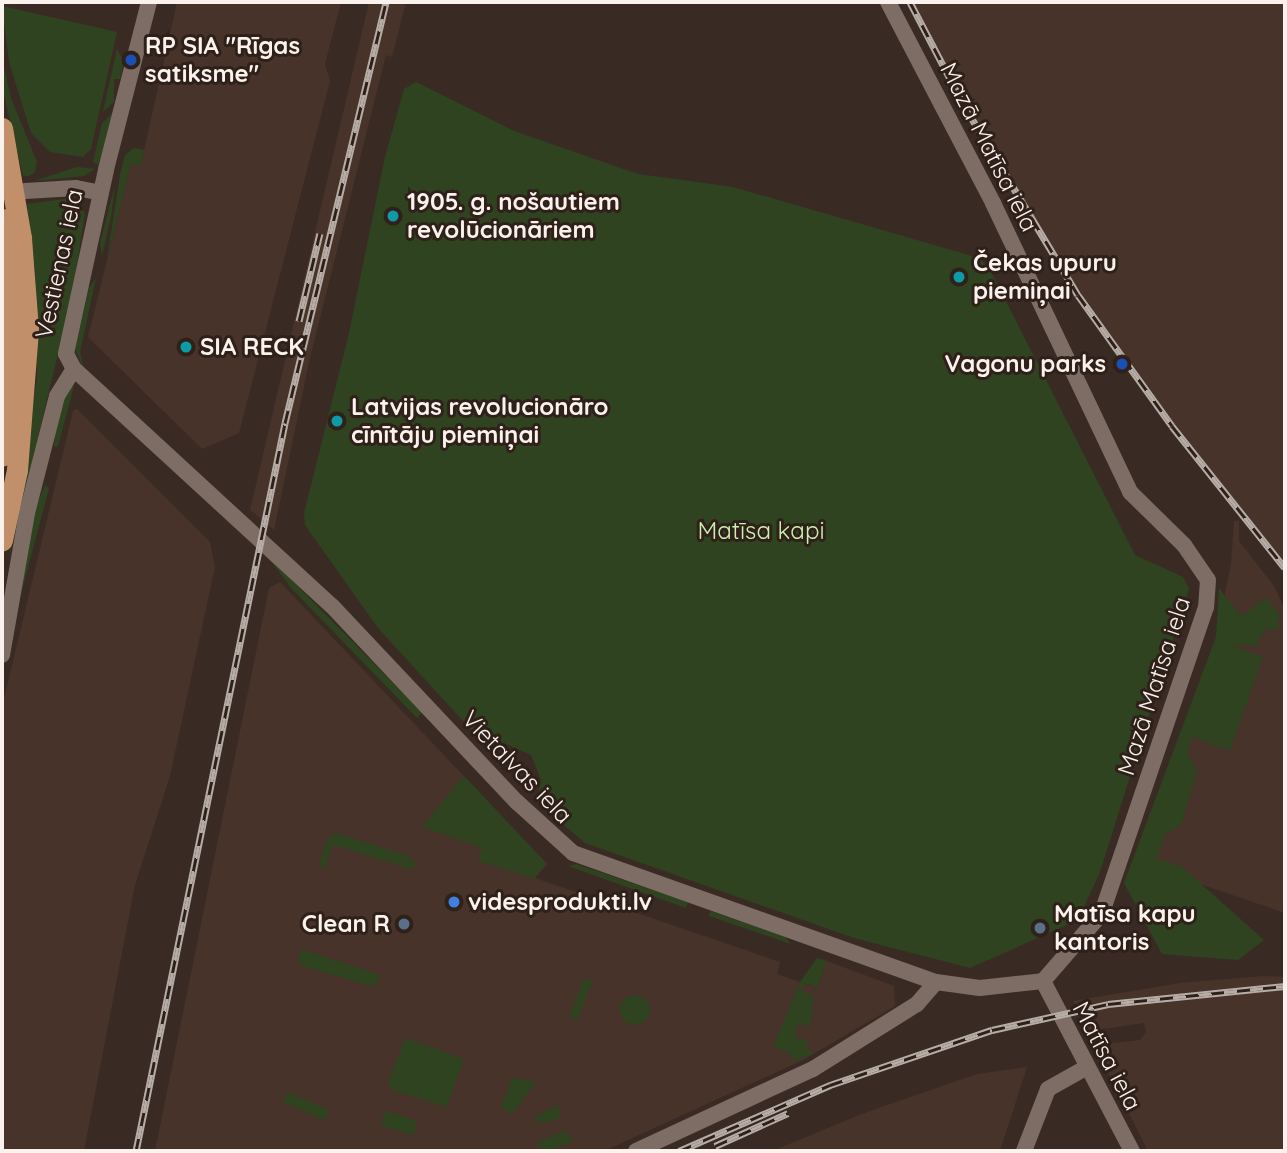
<!DOCTYPE html>
<html>
<head>
<meta charset="utf-8">
<style>
	body { margin:0 }
	#map { position:relative; width:1287px; height:1153px; overflow:hidden; background:#392b24; font-family:Quicksand,sans-serif }
	div>[style] { position:absolute }
	.built>* { inset:0; background:#473329 }
	.green>* { inset:0; background:#304321; transform-origin:0 0 }
	.round { border-radius:50% }
	.minor>* { height:16px; margin:-8px; padding:0 8px; transform-origin:8px; border-radius:8px; background:#7d6d65 }
	.major>* { height:21px; margin:-10.5px; padding:0 10.5px; transform-origin:10.5px; border-radius:10.5px; background:#c1906a }
	.rail>* { height:7px; margin-top:-3.5px; transform-origin:0; background:repeating-linear-gradient(90deg,#2f211a 0 13px,#b7ada7 0 26px); box-sizing:border-box; border-block:2px solid #b7ada7 }
	.dots>* { width:19px; height:19px; translate:-50% -50%; box-sizing:border-box; border:4px solid #2f211a; border-radius:50% }
	span { translate:-50% -50%; white-space:nowrap; text-align:center; line-height:1.15; -webkit-text-stroke:6px #2f211a; paint-order:stroke }
	.poi-label { font-size:24px; color:#fbf2ed; font-weight:700 }
	.left { translate:0 -50%; text-align:left }
	.right { translate:-100% -50%; text-align:right }
	.street-label { font-size:24px; color:#fbf2ed }
	.park-label { font-size:24px; color:#caf1af }
	.frame { position:absolute; inset:0; border:4px solid #fbf2ed; pointer-events:none }
</style>
</head>
<body>
<div id="map">
	<div class="built">
		<div style="clip-path:polygon(177px 2px,341px 2px,325px 64px,330px 81px,239px 433px,202px 449px,88px 337px,131px 163px,141px 164px)"></div>
		<div style="clip-path:polygon(369px 2px,406px 2px,392px 57px,386px 55px,310px 358px,274px 530px,250px 510px)"></div>
		<div style="clip-path:polygon(907px 2px,1285px 2px,1285px 574px,1166px 424px,1071px 289px,1012px 195px)"></div>
		<div style="clip-path:polygon(77px 409px,210px 542px,215px 567px,170px 776px,135px 885px,84px 1151px,2px 1151px,2px 707px,73px 411px)"></div>
		<div style="clip-path:polygon(1234px 521px,1239px 521px,1239px 541px,1274px 586px,1285px 610px,1285px 913px,1141px 864px,1216px 637px,1231px 564px)"></div>
		<div style="clip-path:polygon(280px 582px,547px 864px,535px 878px,780px 962px,777px 974px,817px 988px,827px 961px,894px 986px,895px 1006px,803px 1060px,604px 1151px,155px 1151px,269px 588px)"></div>
		<div style="clip-path:polygon(1263px 976px,1285px 977px,1285px 1151px,1148px 1151px,1094px 1045px,1140px 1040px,1146px 1032px,1144px 1023px,1089px 1031px,1073px 1001px,1180px 983px)"></div>
		<div style="clip-path:polygon(1027px 1067px,1000px 1151px,772px 1151px,867px 1112px,977px 1074px)"></div>
	</div>
	<div class="green">
		<div style="clip-path:polygon(2px 6px,117px 32px,91px 149px,83px 157px,50px 152px,31px 133px,9px 62px)"></div>
		<div style="clip-path:polygon(117px 49px,124px 62px,120px 79px,114px 79px,114px 102px,103px 112px)"></div>
		<div style="clip-path:polygon(2px 58px,11px 98px,37px 162px,35px 172px,29px 176px,23px 176px,2px 86px)"></div>
		<div style="clip-path:polygon(416px 82px,514px 131px,638px 174px,733px 187px,979px 258px,989px 268px,1135px 555px,1183px 577px,1189px 588px,1100px 872px,1078px 920px,970px 968px,854px 938px,585px 843px,537px 802px,541px 780px,531px 755px,504px 743px,486px 746px,378px 628px,305px 525px,304px 513px,349px 333px,385px 157px,404px 89px)"></div>
		<div style="clip-path:polygon(117px 109px,115px 115px,98px 165px,93px 162px,102px 123px)"></div>
		<div style="clip-path:polygon(134px 148px,144px 150px,141px 165px,131px 164px,107px 259px,120px 175px,125px 155px)"></div>
		<div style="clip-path:polygon(77px 167px,95px 169px,84px 176px,34px 181px)"></div>
		<div style="clip-path:polygon(115px 185px,111px 217px,102px 256px,100px 243px)"></div>
		<div style="clip-path:polygon(72px 198px,85px 213px,73px 291px,9px 558px,37px 379px,35px 270px,27px 204px)"></div>
		<div style="clip-path:polygon(96px 278px,80px 352px,84px 369px,75px 349px,89px 288px)"></div>
		<div style="clip-path:polygon(74px 386px,58px 446px,54px 447px,57px 411px,68px 388px)"></div>
		<div style="clip-path:polygon(45px 485px,49px 488px,19px 602px,34px 511px)"></div>
		<div style="clip-path:polygon(265px 553px,422px 712px,417px 718px,292px 589px)"></div>
		<div style="clip-path:polygon(1219px 588px,1241px 616px,1266px 598px,1279px 615px,1278px 629px,1265px 630px,1256px 646px,1229px 644px,1263px 657px,1230px 751px,1192px 737px,1187px 753px,1197px 770px,1181px 825px,1165px 834px,1157px 859px,1181px 866px,1264px 940px,1238px 960px,1162px 954px,1124px 883px,1216px 637px)"></div>
		<div style="clip-path:polygon(464px 776px,547px 864px,534px 878px,478px 861px,482px 848px,422px 827px)"></div>
		<div style="clip-path:polygon(339px 834px,406px 855px,414px 860px,414px 870px,333px 845px,324px 869px,319px 864px,326px 842px,331px 835px)"></div>
		<div style="clip-path:polygon(576px 864px,688px 902px,686px 908px,568px 866px)"></div>
		<div style="clip-path:polygon(710px 911px,785px 937px,791px 944px,709px 916px)"></div>
		<div style="clip-path:polygon(301px 949px,380px 975px,378px 982px,370px 986px,302px 966px,298px 960px)"></div>
		<div style="clip-path:polygon(817px 958px,827px 961px,817px 988px,804px 983px,801px 990px,814px 996px,810px 1026px,797px 1025px,795px 1038px,808px 1040px,806px 1046px,813px 1054px,793px 1061px,790px 1053px,773px 1047px,800px 982px)"></div>
		<div style="left:584px;top:978px;width:9px;height:41px;rotate:21deg"></div>
		<div class="round" style="left:620px;top:995px;width:30px;height:30px"></div>
		<div style="clip-path:polygon(405px 1038px,464px 1059px,447px 1107px,392px 1090px,388px 1083px)"></div>
		<div style="clip-path:polygon(512px 1078px,536px 1082px,512px 1114px,501px 1107px)"></div>
		<div style="left:288px;top:1092px;width:45px;height:11px;rotate:24deg"></div>
		<div style="clip-path:polygon(559px 1104px,559px 1120px,539px 1123px,534px 1118px)"></div>
		<div style="left:385px;top:1111px;width:34px;height:15px;rotate:17deg"></div>
		<div style="clip-path:polygon(564px 1131px,574px 1140px,550px 1151px,539px 1147px,537px 1142px)"></div>
	</div>
	<div class="minor">
		<div style="left:149px;top:2px;width:173px;rotate:104.4deg"></div>
		<div style="left:106px;top:170px;width:188px;rotate:102.3deg"></div>
		<div style="left:66px;top:354px;width:17px;rotate:62deg"></div>
		<div style="left:74px;top:369px;width:350px;rotate:42.6deg"></div>
		<div style="left:332px;top:606px;width:270px;rotate:46.7deg"></div>
		<div style="left:517px;top:802px;width:76px;rotate:42.3deg"></div>
		<div style="left:573px;top:853px;width:385px;rotate:19.6deg"></div>
		<div style="left:936px;top:982px;width:44px;rotate:7.8deg"></div>
		<div style="left:980px;top:988px;width:63px;rotate:-6.3deg"></div>
		<div style="left:888px;top:2px;width:227px;rotate:62.4deg"></div>
		<div style="left:993px;top:203px;width:320px;rotate:64.6deg"></div>
		<div style="left:1130px;top:492px;width:76px;rotate:44.5deg"></div>
		<div style="left:1184px;top:545px;width:42px;rotate:55.6deg"></div>
		<div style="left:1208px;top:580px;width:27px;rotate:94deg"></div>
		<div style="left:1206px;top:607px;width:323px;rotate:108.8deg"></div>
		<div style="left:1102px;top:913px;width:90px;rotate:130.9deg"></div>
		<div style="left:25px;top:191px;width:51px;rotate:-3.4deg"></div>
		<div style="left:76px;top:188px;width:25px;rotate:11deg"></div>
		<div style="left:2px;top:655px;width:144px;rotate:-80deg"></div>
		<div style="left:27px;top:513px;width:121px;rotate:-75.6deg"></div>
		<div style="left:57px;top:396px;width:32px;rotate:-58deg"></div>
		<div style="left:1043px;top:981px;width:192px;rotate:62.4deg"></div>
		<div style="left:636px;top:1151px;width:195px;rotate:-24.9deg"></div>
		<div style="left:813px;top:1069px;width:123px;rotate:-32deg"></div>
		<div style="left:917px;top:1004px;width:29px;rotate:-49deg"></div>
		<div style="left:1024px;top:1151px;width:66px;rotate:-68.8deg"></div>
		<div style="left:1048px;top:1089px;width:45px;rotate:-29.4deg"></div>
	</div>
	<div class="major">
		<div style="left:2px;top:128px;width:112px;rotate:80.2deg"></div>
		<div style="left:21px;top:238px;width:92px;rotate:85.6deg"></div>
		<div style="left:28px;top:330px;width:140px;rotate:94.5deg"></div>
		<div style="left:17px;top:470px;width:72px;rotate:102.1deg"></div>
		<div style="left:2px;top:219px;width:106px;rotate:85.1deg"></div>
		<div style="left:11px;top:325px;width:131px;rotate:93.9deg"></div>
	</div>
	<div class="rail">
		<div style="left:910px;top:2px;width:119px;rotate:62.4deg"></div>
		<div style="left:965px;top:107px;width:219px;rotate:59deg"></div>
		<div style="left:1078px;top:295px;width:161px;rotate:54.3deg"></div>
		<div style="left:1172px;top:426px;width:181px;rotate:51.5deg"></div>
		<div style="left:299px;top:321px;width:90px;rotate:-76.6deg"></div>
		<div style="left:715px;top:1146px;width:80px;rotate:-24.3deg"></div>
		<div style="left:136px;top:1151px;width:743px;rotate:-78.43deg"></div>
		<div style="left:285px;top:423px;width:433px;rotate:-76.5deg"></div>
		<div style="left:679px;top:1151px;width:165px;rotate:-23.6deg"></div>
		<div style="left:830px;top:1085px;width:171px;rotate:-18.8deg"></div>
		<div style="left:992px;top:1030px;width:119px;rotate:-12.6deg"></div>
		<div style="left:1108px;top:1004px;width:178px;rotate:-5.8deg"></div>
	</div>
	<div class="dots">
		<div style="left:131px;top:60px;background:#1a4fb4"></div>
		<div style="left:393px;top:216px;background:#0f9aa8"></div>
		<div style="left:959px;top:277px;background:#0f9aa8"></div>
		<div style="left:186px;top:347px;background:#0f9aa8"></div>
		<div style="left:1122px;top:364px;background:#1a4fb4"></div>
		<div style="left:337px;top:421px;background:#0f9aa8"></div>
		<div style="left:454px;top:902px;background:#3f7fe0"></div>
		<div style="left:404px;top:924px;background:#5c6f8a"></div>
		<div style="left:1040px;top:928px;background:#5c6f8a"></div>
	</div>
	<div class="poi-label">
		<span class="left" style="left:145px;top:60px">RP SIA "Rīgas<br>satiksme"</span>
		<span class="left" style="left:407px;top:216px">1905. g. nošautiem<br>revolūcionāriem</span>
		<span class="left" style="left:973px;top:277px">Čekas upuru<br>piemiņai</span>
		<span class="left" style="left:200px;top:347px">SIA RECK</span>
		<span class="right" style="left:1106px;top:364px">Vagonu parks</span>
		<span class="left" style="left:351px;top:421px">Latvijas revolucionāro<br>cīnītāju piemiņai</span>
		<span class="left" style="left:468px;top:902px">videsprodukti.lv</span>
		<span class="left" style="left:1054px;top:928px">Matīsa kapu<br>kantoris</span>
		<span class="right" style="left:390px;top:924px">Clean R</span>
	</div>
	<div class="street-label">
		<span style="left:989px;top:147px;rotate:63deg">Mazā Matīsa iela</span>
		<span style="left:59px;top:264px;rotate:-78deg">Vestienas iela</span>
		<span style="left:1154px;top:686px;rotate:-72deg">Mazā Matīsa iela</span>
		<span style="left:517px;top:767px;rotate:46deg">Vietalvas iela</span>
		<span style="left:1107px;top:1056px;rotate:62deg">Matīsa iela</span>
	</div>
	<div class="park-label">
		<span style="left:761px;top:531px">Matīsa kapi</span>
	</div>
	<div class="frame"></div>
</div>
</body>
</html>
